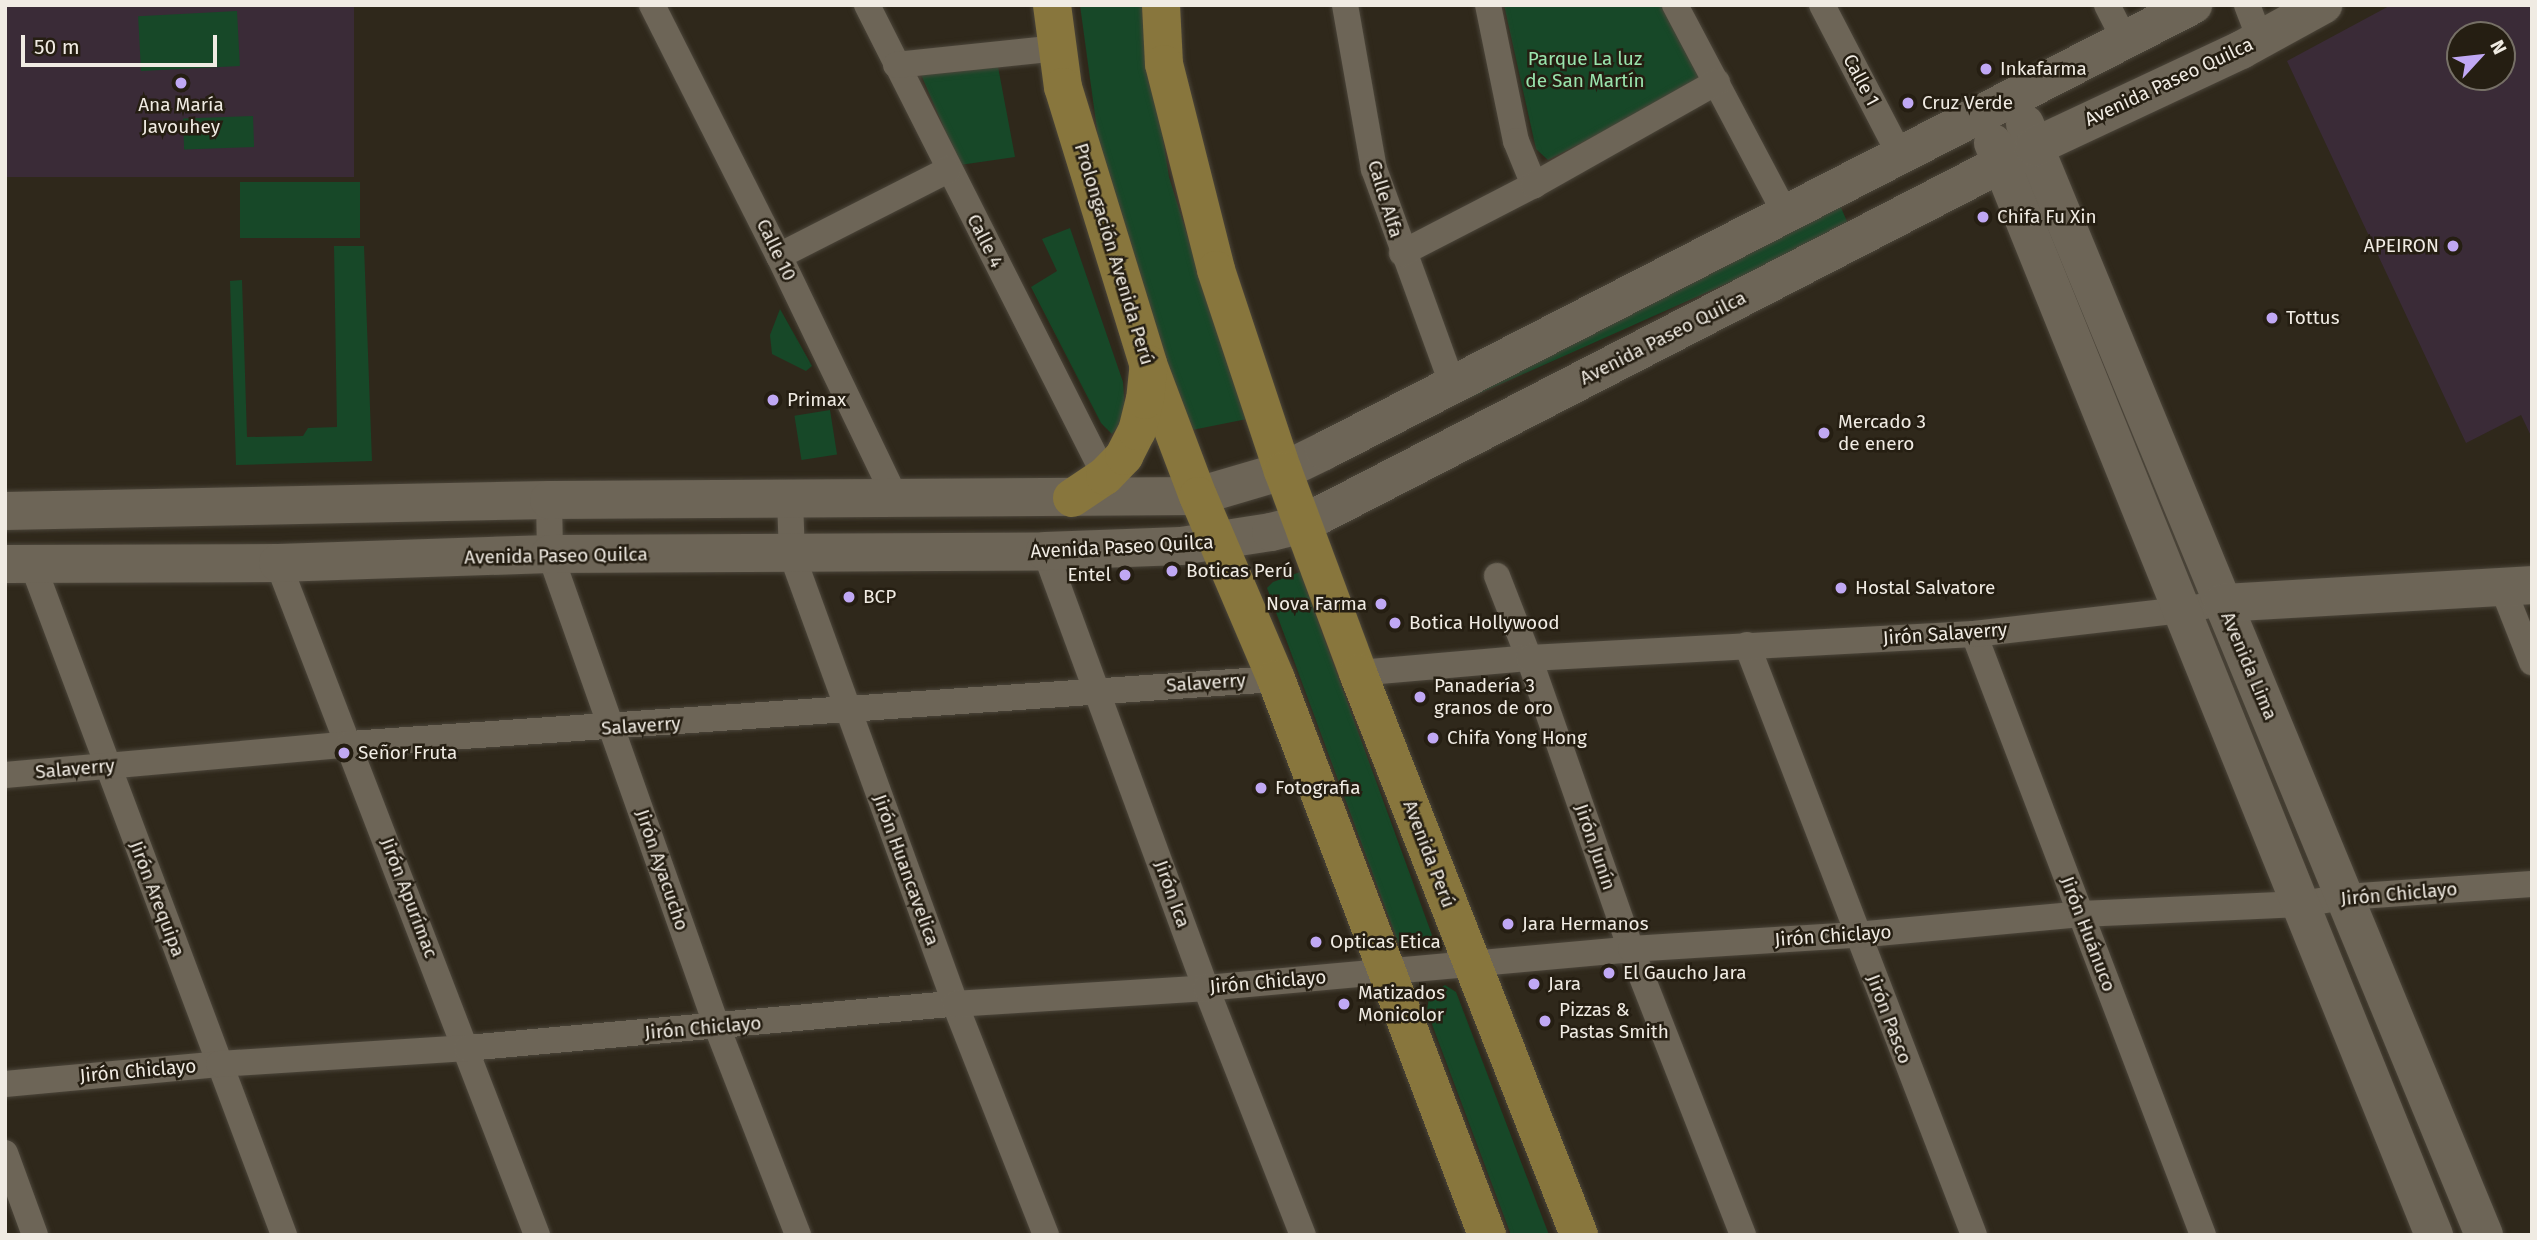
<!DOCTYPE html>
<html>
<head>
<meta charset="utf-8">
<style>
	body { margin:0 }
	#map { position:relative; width:2537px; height:1240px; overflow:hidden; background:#2f281b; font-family:"Fira Sans",sans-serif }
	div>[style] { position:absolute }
	.education>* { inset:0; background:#3a2b37; transform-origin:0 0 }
	.green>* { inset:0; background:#174828; transform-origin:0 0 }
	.roads { filter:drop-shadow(0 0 2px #4b453a) drop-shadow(0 0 2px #4b453a) }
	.street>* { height:26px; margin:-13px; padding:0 13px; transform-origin:13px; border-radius:13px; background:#6d6557 }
	.secondary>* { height:38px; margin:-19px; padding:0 19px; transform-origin:19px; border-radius:19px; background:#6d6557 }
	.primary>* { height:38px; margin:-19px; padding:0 19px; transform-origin:19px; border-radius:19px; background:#88763d }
	.dots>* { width:19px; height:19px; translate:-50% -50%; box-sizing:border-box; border:4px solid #251e12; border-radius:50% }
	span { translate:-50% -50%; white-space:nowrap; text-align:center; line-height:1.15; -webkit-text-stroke:5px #251e12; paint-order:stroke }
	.park-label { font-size:19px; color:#99e4ad }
	.poi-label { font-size:19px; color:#f0ebe3 }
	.left { translate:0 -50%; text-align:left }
	.right { translate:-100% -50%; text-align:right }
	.street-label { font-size:19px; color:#f0ebe3 }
	.frame { position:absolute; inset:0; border:7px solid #f0ebe3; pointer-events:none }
	.north { position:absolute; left:2446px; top:21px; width:70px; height:70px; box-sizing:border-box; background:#251e12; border:2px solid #767066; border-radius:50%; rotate:63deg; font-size:19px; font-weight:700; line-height:28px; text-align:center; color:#f0ebe3 }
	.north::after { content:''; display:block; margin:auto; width:24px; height:32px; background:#c0a8f4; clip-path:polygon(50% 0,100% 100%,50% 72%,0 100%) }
	.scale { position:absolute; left:21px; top:35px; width:196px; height:32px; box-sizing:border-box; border:4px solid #f0ebe3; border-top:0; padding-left:9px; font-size:21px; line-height:24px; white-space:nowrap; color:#f0ebe3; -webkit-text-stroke:5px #251e12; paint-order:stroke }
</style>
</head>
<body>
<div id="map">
	<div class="education">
		<div style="left:5px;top:5px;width:349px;height:172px"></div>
		<div style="clip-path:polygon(evenodd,2391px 5px,2532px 5px,2532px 438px,2521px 415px,2466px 443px,2287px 61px,2391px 5px,2460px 35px,2502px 35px,2502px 77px,2460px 77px,2460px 35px)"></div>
	</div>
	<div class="green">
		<div style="clip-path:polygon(1080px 5px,1142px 5px,1169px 177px,1210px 308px,1257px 417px,1192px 430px,1106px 196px)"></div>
		<div style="clip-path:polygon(1504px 5px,1664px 5px,1705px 80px,1548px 160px,1536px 149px)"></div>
		<div style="left:237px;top:11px;width:55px;height:99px;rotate:87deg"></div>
		<div style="clip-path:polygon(996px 56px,1015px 157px,960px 165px,916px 63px)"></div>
		<div style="left:253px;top:116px;width:31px;height:70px;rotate:88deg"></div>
		<div style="left:360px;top:182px;width:56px;height:120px;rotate:90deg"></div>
		<div style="left:1838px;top:201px;width:30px;height:571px;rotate:66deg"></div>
		<div style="clip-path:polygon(1070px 228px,1123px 382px,1125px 410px,1121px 423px,1112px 434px,1101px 423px,1031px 287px,1057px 271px,1042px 239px)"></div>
		<div style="clip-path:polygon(334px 246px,364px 246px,372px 461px,236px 465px,230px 281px,242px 280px,247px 437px,303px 436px,308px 428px,337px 427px)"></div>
		<div style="clip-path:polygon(780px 309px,812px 366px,806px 371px,772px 354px,770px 335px)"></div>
		<div style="left:830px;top:410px;width:45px;height:36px;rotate:81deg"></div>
		<div style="clip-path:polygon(1300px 572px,1432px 935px,1418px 949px,1408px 950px,1398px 942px,1267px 588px,1273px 582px)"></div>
		<div style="clip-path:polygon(1445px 985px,1456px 992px,1549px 1235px,1511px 1235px,1427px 1011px,1429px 997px)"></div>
	</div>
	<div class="roads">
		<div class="street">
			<div style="left:652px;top:5px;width:281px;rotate:63.2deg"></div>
			<div style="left:779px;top:256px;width:267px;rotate:64.3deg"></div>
			<div style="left:867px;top:5px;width:528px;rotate:63.19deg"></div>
			<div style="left:1345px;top:5px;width:167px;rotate:80deg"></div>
			<div style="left:1374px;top:169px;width:231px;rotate:70deg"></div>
			<div style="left:1488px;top:5px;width:139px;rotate:78.4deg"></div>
			<div style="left:1516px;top:141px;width:48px;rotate:67.8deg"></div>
			<div style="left:1675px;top:5px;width:238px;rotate:62.1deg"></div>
			<div style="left:1822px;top:5px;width:169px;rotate:62.5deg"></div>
			<div style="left:2107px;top:5px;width:39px;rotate:63deg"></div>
			<div style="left:2247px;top:5px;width:36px;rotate:69deg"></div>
			<div style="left:896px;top:65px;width:163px;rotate:-6deg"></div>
			<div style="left:1402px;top:253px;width:148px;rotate:-27.3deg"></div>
			<div style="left:1534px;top:185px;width:210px;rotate:-29.4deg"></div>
			<div style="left:779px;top:256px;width:190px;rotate:-27deg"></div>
			<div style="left:790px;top:499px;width:56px;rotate:88deg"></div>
			<div style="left:792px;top:555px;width:478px;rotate:70deg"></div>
			<div style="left:955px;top:1004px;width:248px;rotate:68.5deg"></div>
			<div style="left:549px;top:500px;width:54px;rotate:88.9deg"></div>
			<div style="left:550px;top:554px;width:502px;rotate:70.55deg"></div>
			<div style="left:717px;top:1027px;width:223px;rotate:68.7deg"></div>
			<div style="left:1045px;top:551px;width:466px;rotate:69.8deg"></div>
			<div style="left:1206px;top:988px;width:265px;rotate:68.6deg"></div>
			<div style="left:32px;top:563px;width:718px;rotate:69.44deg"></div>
			<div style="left:278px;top:563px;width:720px;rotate:68.92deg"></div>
			<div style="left:1497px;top:576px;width:88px;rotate:68.7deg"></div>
			<div style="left:1529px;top:658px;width:308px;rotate:70.7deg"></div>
			<div style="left:1631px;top:949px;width:307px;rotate:68.6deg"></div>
			<div style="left:2502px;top:586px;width:82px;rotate:68.5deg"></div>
			<div style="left:1974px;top:634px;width:643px;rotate:69.14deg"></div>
			<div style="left:1747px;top:645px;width:632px;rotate:68.96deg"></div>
			<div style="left:1358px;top:673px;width:172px;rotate:-5deg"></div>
			<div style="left:1529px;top:658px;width:446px;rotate:-3.1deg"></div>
			<div style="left:1974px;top:634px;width:209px;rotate:-6.6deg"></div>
			<div style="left:2182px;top:610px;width:41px;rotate:-9.9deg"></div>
			<div style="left:5px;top:775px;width:346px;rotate:-5.1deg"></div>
			<div style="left:350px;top:744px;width:928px;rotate:-4.02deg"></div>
			<div style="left:5px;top:1084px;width:215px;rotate:-5.3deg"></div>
			<div style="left:219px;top:1064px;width:249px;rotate:-3.7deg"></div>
			<div style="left:467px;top:1048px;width:490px;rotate:-5.2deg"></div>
			<div style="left:955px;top:1004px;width:252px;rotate:-3.6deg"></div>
			<div style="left:1206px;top:988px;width:427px;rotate:-5.2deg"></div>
			<div style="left:1631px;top:949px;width:225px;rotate:-3.6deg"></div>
			<div style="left:1856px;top:935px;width:226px;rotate:-5.3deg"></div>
			<div style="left:2081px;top:914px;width:220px;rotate:-2.6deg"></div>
			<div style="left:2301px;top:904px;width:45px;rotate:-9deg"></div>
			<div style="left:2345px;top:897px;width:187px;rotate:-4deg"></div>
			<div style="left:5px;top:1153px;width:87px;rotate:69.9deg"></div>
		</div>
		<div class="secondary">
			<div style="left:2025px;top:124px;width:1202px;rotate:67.55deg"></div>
			<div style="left:1993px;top:143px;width:1178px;rotate:68.01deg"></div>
			<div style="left:5px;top:511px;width:544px;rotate:-1.16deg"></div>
			<div style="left:549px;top:500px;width:649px;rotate:-0.35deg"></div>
			<div style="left:1198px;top:496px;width:89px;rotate:-16.4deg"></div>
			<div style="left:1283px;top:471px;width:46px;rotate:-26deg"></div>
			<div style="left:1324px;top:451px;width:977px;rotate:-27.17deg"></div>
			<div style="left:5px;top:564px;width:273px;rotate:-0.2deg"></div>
			<div style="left:278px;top:563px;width:272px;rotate:-1.9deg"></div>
			<div style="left:550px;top:554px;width:495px;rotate:-0.3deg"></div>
			<div style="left:1045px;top:551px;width:136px;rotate:-2.1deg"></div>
			<div style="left:1181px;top:546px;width:91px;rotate:-8.8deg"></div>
			<div style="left:1271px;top:532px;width:32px;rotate:-14deg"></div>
			<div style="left:1302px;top:524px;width:22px;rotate:-27deg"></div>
			<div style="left:1322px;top:514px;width:801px;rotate:-27.27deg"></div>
			<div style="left:2034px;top:147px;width:229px;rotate:-25.1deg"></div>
			<div style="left:2241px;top:50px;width:94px;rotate:-28.8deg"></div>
			<div style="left:2222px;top:603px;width:311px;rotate:-3.3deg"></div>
		</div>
		<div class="primary">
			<div style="left:1052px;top:5px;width:83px;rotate:82.4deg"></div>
			<div style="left:1063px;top:87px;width:290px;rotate:72.9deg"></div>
			<div style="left:1148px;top:364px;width:141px;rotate:69.3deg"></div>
			<div style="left:1198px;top:496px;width:199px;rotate:66.9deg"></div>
			<div style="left:1276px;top:679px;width:595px;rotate:69.22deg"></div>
			<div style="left:1161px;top:5px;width:59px;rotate:87.1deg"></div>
			<div style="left:1164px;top:64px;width:212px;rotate:75.8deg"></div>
			<div style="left:1216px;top:270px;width:212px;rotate:71.6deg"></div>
			<div style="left:1283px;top:471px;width:215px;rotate:69.6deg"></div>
			<div style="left:1358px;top:673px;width:604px;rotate:68.53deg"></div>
			<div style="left:1072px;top:498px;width:40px;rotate:-34deg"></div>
			<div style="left:1105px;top:476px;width:28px;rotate:-46deg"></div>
			<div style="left:1124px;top:456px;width:28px;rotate:-63deg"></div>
			<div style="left:1137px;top:431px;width:32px;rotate:-76deg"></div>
			<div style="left:1145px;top:400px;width:31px;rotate:-84deg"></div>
		</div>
	</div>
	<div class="dots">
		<div style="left:1986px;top:69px;background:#c0a8f4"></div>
		<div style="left:181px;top:83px;background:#c0a8f4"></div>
		<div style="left:1908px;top:103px;background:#c0a8f4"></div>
		<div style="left:1983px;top:217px;background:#c0a8f4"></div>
		<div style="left:2453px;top:246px;background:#c0a8f4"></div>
		<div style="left:2272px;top:318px;background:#c0a8f4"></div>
		<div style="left:773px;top:400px;background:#c0a8f4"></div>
		<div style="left:1824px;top:433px;background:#c0a8f4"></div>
		<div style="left:1172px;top:571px;background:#c0a8f4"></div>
		<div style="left:1125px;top:575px;background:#c0a8f4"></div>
		<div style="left:1841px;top:588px;background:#c0a8f4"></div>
		<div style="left:849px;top:597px;background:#c0a8f4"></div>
		<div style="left:1381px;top:604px;background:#c0a8f4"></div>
		<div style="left:1395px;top:623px;background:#c0a8f4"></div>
		<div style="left:1420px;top:697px;background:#c0a8f4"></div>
		<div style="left:1433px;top:738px;background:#c0a8f4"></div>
		<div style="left:344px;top:753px;background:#c0a8f4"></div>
		<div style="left:1261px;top:788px;background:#c0a8f4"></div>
		<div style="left:1508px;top:924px;background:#c0a8f4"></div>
		<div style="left:1316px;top:942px;background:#c0a8f4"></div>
		<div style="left:1609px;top:973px;background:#c0a8f4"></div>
		<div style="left:1534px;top:984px;background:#c0a8f4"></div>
		<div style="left:1344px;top:1004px;background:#c0a8f4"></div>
		<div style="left:1545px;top:1021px;background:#c0a8f4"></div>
	</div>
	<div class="park-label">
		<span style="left:1585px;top:70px">Parque La luz<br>de San Martín</span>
	</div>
	<div class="poi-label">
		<span class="left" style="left:2000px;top:69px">Inkafarma</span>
		<span class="left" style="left:1922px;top:103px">Cruz Verde</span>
		<span style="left:181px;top:116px">Ana María<br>Javouhey</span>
		<span class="left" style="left:1997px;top:217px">Chifa Fu Xin</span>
		<span class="right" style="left:2439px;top:246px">APEIRON</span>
		<span class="left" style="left:2286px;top:318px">Tottus</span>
		<span class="left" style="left:787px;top:400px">Primax</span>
		<span class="left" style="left:1838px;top:433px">Mercado 3<br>de enero</span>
		<span class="left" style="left:1186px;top:571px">Boticas Perú</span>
		<span class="right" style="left:1111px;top:575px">Entel</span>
		<span class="left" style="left:1855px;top:588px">Hostal Salvatore</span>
		<span class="left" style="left:863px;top:597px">BCP</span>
		<span class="right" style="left:1367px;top:604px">Nova Farma</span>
		<span class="left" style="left:1409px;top:623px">Botica Hollywood</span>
		<span class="left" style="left:1434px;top:697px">Panadería 3<br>granos de oro</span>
		<span class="left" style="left:1447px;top:738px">Chifa Yong Hong</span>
		<span class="left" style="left:358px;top:753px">Señor Fruta</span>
		<span class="left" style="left:1275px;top:788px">Fotografia</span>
		<span class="left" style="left:1522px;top:924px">Jara Hermanos</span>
		<span class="left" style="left:1330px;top:942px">Opticas Etica</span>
		<span class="left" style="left:1623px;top:973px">El Gaucho Jara</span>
		<span class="left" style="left:1548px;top:984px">Jara</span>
		<span class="left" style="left:1358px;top:1004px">Matizados<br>Monicolor</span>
		<span class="left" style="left:1559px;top:1021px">Pizzas &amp;<br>Pastas Smith</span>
	</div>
	<div class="street-label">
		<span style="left:1861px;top:80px;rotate:62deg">Calle 1</span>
		<span style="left:2169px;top:82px;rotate:-25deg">Avenida Paseo Quilca</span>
		<span style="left:1385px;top:199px;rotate:73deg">Calle Alfa</span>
		<span style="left:985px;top:241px;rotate:63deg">Calle 4</span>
		<span style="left:776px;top:250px;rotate:64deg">Calle 10</span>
		<span style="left:1114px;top:254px;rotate:73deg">Prolongación Avenida Perú</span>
		<span style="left:1663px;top:338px;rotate:-27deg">Avenida Paseo Quilca</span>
		<span style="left:1122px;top:547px;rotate:-3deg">Avenida Paseo Quilca</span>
		<span style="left:556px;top:556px;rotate:-1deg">Avenida Paseo Quilca</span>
		<span style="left:1945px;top:634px;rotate:-4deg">Jirón Salaverry</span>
		<span style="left:2249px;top:666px;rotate:67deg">Avenida Lima</span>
		<span style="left:1206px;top:683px;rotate:-4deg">Salaverry</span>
		<span style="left:641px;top:726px;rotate:-4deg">Salaverry</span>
		<span style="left:75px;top:769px;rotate:-5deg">Salaverry</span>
		<span style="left:1595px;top:847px;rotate:71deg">Jirón Junín</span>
		<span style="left:1429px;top:854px;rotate:69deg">Avenida Perú</span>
		<span style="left:662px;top:870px;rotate:71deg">Jirón Ayacucho</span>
		<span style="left:906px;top:870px;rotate:70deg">Jirón Huancavelica</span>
		<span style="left:1172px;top:894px;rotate:70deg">Jirón Ica</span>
		<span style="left:2399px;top:894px;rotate:-5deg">Jirón Chiclayo</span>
		<span style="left:409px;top:898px;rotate:69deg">Jirón Apurímac</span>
		<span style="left:157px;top:899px;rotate:69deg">Jirón Arequipa</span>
		<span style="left:2088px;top:934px;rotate:69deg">Jirón Huánuco</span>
		<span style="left:1833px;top:936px;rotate:-4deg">Jirón Chiclayo</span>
		<span style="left:1268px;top:982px;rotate:-5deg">Jirón Chiclayo</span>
		<span style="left:1889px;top:1019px;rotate:69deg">Jirón Pasco</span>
		<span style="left:703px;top:1028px;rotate:-5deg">Jirón Chiclayo</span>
		<span style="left:138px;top:1071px;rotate:-5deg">Jirón Chiclayo</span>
	</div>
	<div class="frame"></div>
	<div class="north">N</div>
	<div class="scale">50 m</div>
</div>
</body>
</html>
